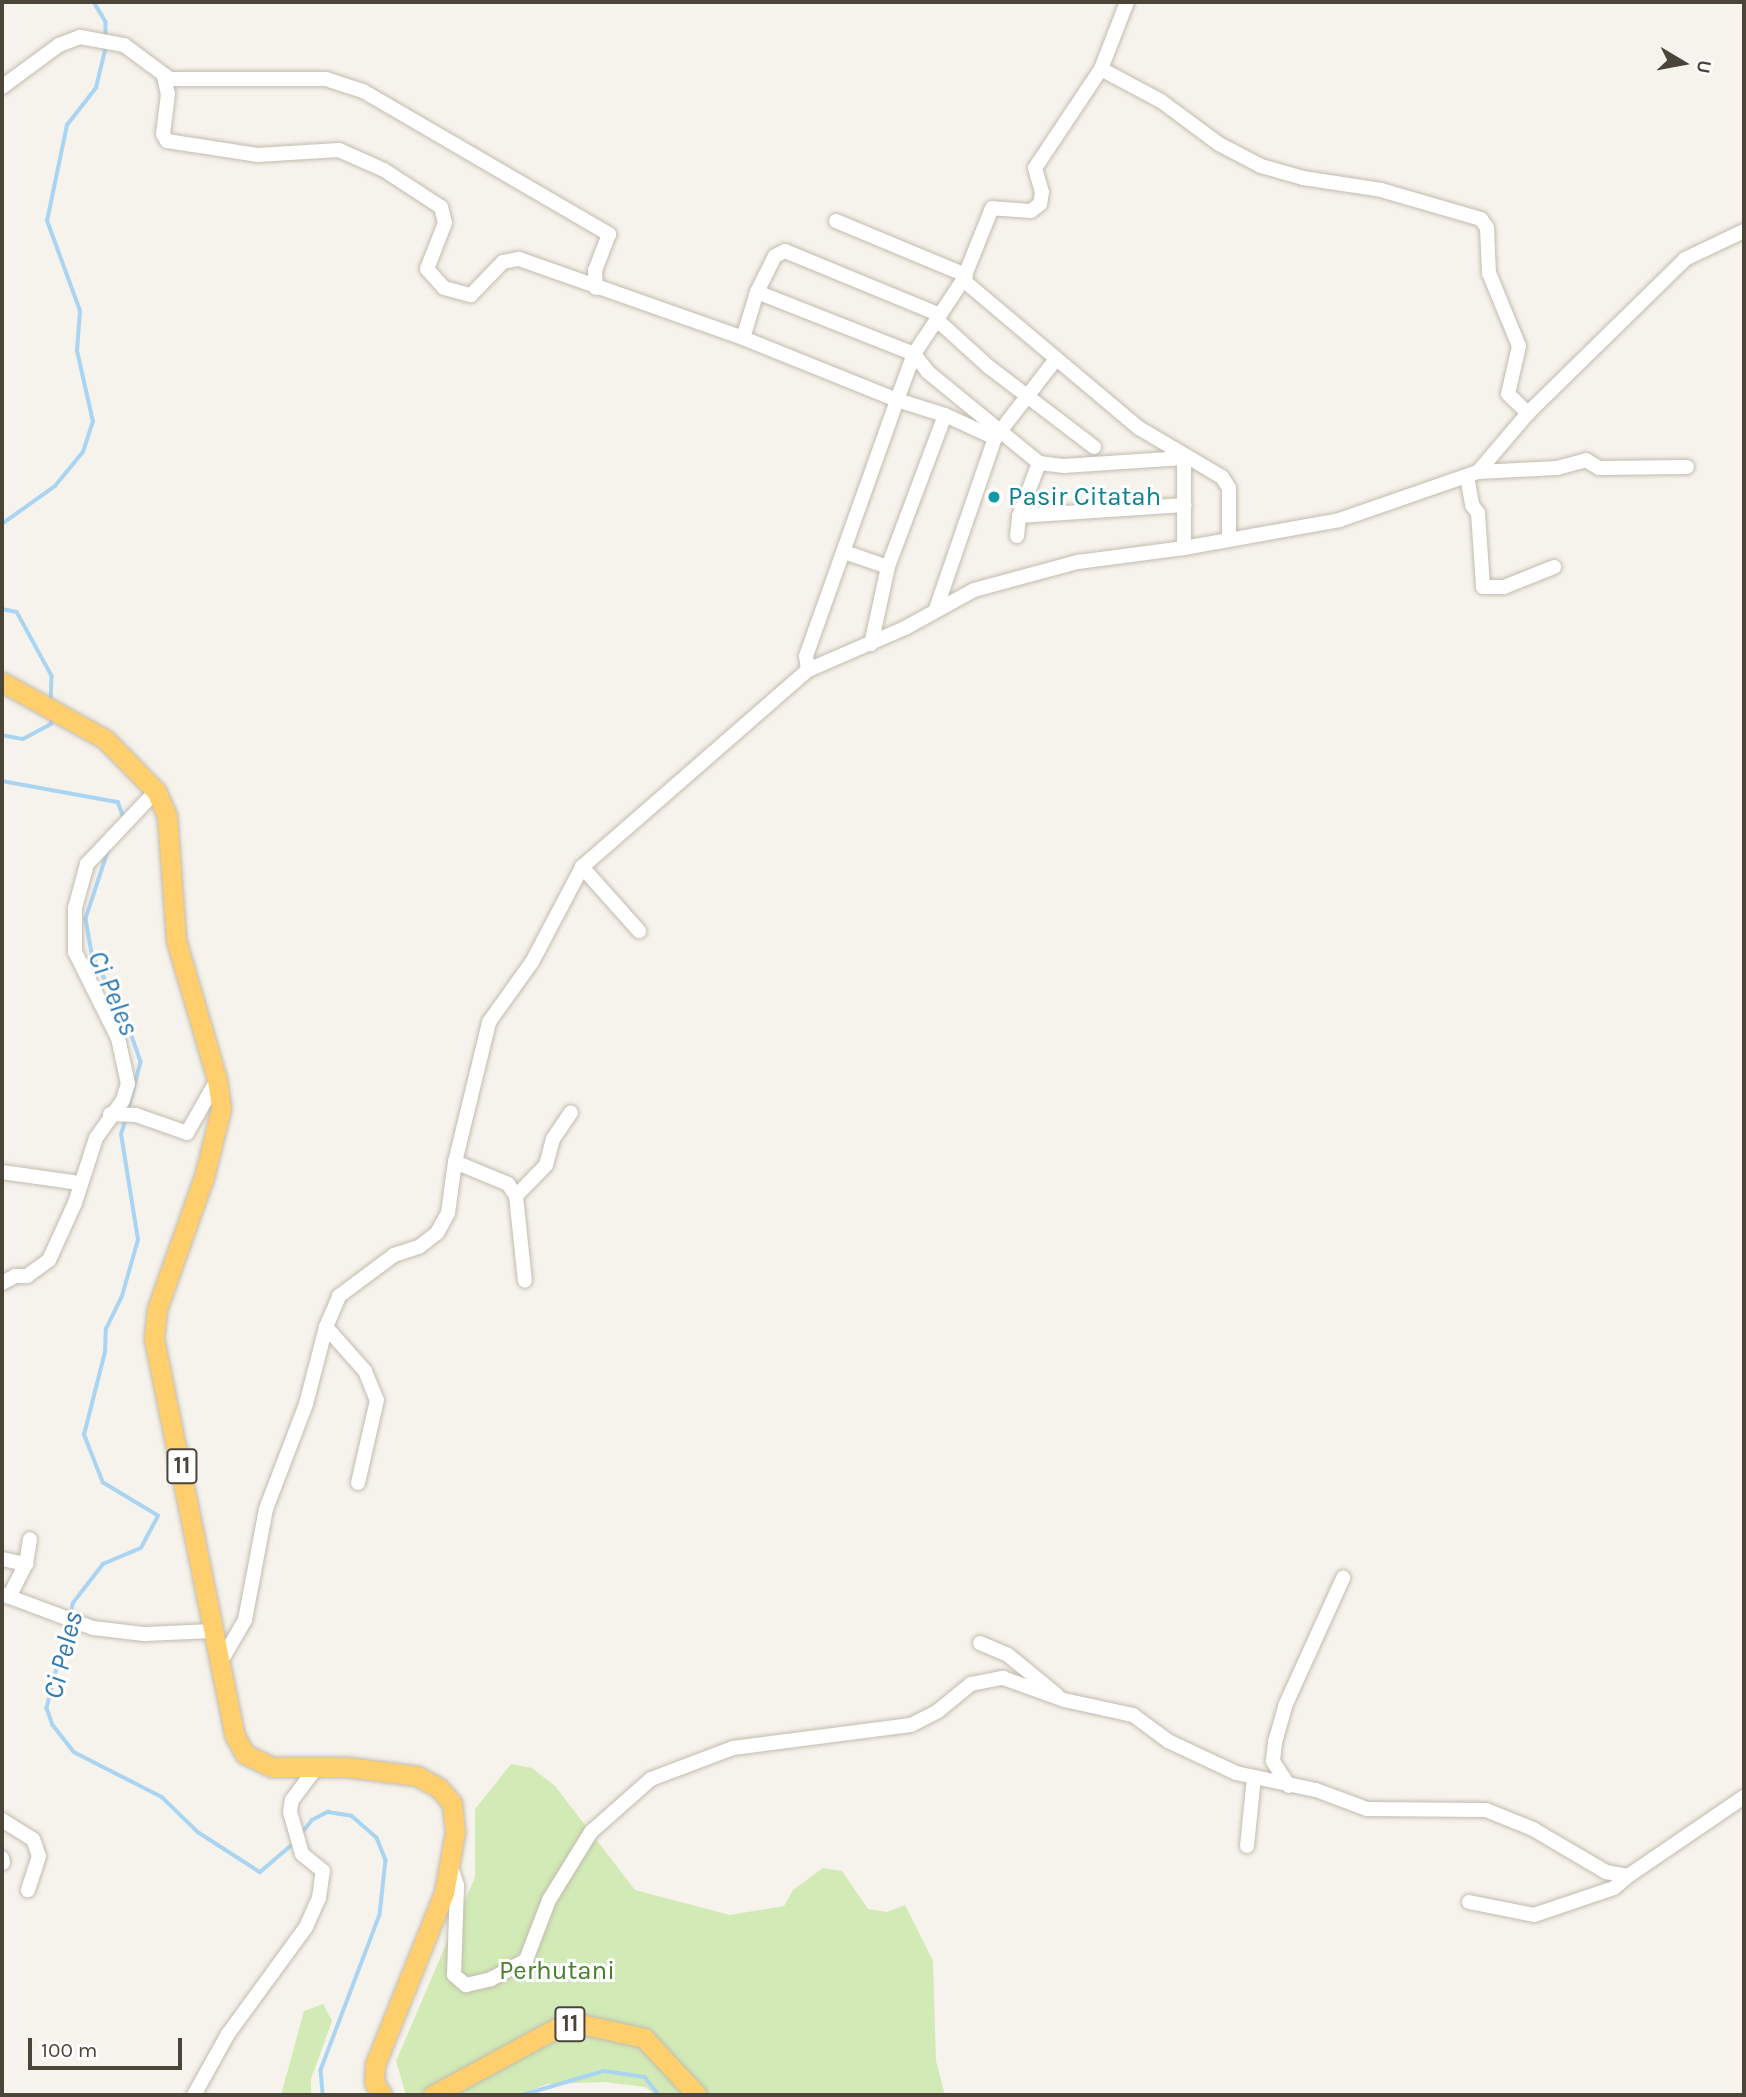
<!DOCTYPE html>
<html>
<head>
<meta charset="utf-8">
<style>
	body { margin:0 }
	#map { position:relative; width:1746px; height:2097px; overflow:hidden; background:#f6f3ec; font-family:Karla,sans-serif }
	div>[style] { position:absolute }
	.green>* { inset:0; background:#d2eab5 }
	.stream>* { height:3.5px; margin:-1.75px; padding:0 1.75px; transform-origin:1.75px; border-radius:1.75px; background:#a9d4f2 }
	.roads { filter:drop-shadow(0 0 2px #c2bbae) drop-shadow(0 0 2px #c2bbae) }
	.minor>* { height:14px; margin:-7px; padding:0 7px; transform-origin:7px; border-radius:7px; background:#fff }
	.highway>* { height:19px; margin:-9.5px; padding:0 9.5px; transform-origin:9.5px; border-radius:9.5px; background:#ffcf6e }
	.dots>* { width:19px; height:19px; translate:-50% -50%; box-sizing:border-box; border:4px solid #fff; border-radius:50% }
	span { translate:-50% -50%; white-space:nowrap; text-align:center; line-height:1.15; -webkit-text-stroke:6px #fff; paint-order:stroke }
	.shield-label span { padding:2px 5px; background:#fff; border:2px solid; border-radius:5px; -webkit-text-stroke-width:0 }
	.shield-label { font-size:24px; color:#4b4439; font-weight:700 }
	.culture-label { font-size:26px; color:#0d838f }
	.left { translate:0 -50%; text-align:left }
	.park-label { font-size:26px; color:#4a7f2a }
	.water-label { font-size:28px; color:#2e7ab2; font-style:italic }
	.frame { position:absolute; inset:0; border:4px solid #4b4439; pointer-events:none }
	.north { position:absolute; left:1648px; top:28px; width:70px; height:70px; -webkit-text-stroke:5px #fff; paint-order:stroke; rotate:100deg; font-size:19px; font-weight:700; line-height:28px; text-align:center; color:#4b4439 }
	.north::after { content:''; display:block; margin:auto; width:24px; height:32px; background:#4b4439; clip-path:polygon(50% 0,100% 100%,50% 72%,0 100%) }
	.scale { position:absolute; left:28px; top:2038px; width:154px; height:32px; box-sizing:border-box; border:4px solid #4b4439; border-top:0; padding-left:9px; font-size:21px; line-height:24px; white-space:nowrap; color:#4b4439; -webkit-text-stroke:5px #fff; paint-order:stroke }
</style>
</head>
<body>
<div id="map">
	<div class="green">
		<div style="clip-path:polygon(511px 1764px,532px 1768px,555px 1786px,635px 1890px,730px 1915px,784px 1906px,793px 1890px,823px 1868px,842px 1871px,868px 1909px,887px 1912px,905px 1905px,933px 1961px,936px 2061px,945px 2095px,656px 2095px,645px 2087px,605px 2082px,547px 2084px,519px 2095px,406px 2095px,396px 2061px,475px 1877px,475px 1809px)"></div>
		<div style="clip-path:polygon(323px 2004px,332px 2021px,311px 2079px,311px 2095px,281px 2095px,304px 2011px)"></div>
	</div>
	<div class="stream">
		<div style="left:94px;top:2px;width:23px;rotate:59deg"></div>
		<div style="left:106px;top:22px;width:16px;rotate:90deg"></div>
		<div style="left:2px;top:524px;width:65px;rotate:-35.6deg"></div>
		<div style="left:55px;top:486px;width:44px;rotate:-50.5deg"></div>
		<div style="left:83px;top:452px;width:32px;rotate:-72deg"></div>
		<div style="left:93px;top:422px;width:73px;rotate:-102.7deg"></div>
		<div style="left:77px;top:351px;width:40px;rotate:-85.7deg"></div>
		<div style="left:80px;top:311px;width:96px;rotate:-110.1deg"></div>
		<div style="left:47px;top:221px;width:98px;rotate:-78.2deg"></div>
		<div style="left:67px;top:125px;width:47px;rotate:-51.9deg"></div>
		<div style="left:96px;top:88px;width:43px;rotate:-76.6deg"></div>
		<div style="left:2px;top:609px;width:15px;rotate:11deg"></div>
		<div style="left:17px;top:612px;width:73px;rotate:61.3deg"></div>
		<div style="left:52px;top:676px;width:24px;rotate:92deg"></div>
		<div style="left:2px;top:735px;width:21px;rotate:11deg"></div>
		<div style="left:23px;top:739px;width:32px;rotate:-28deg"></div>
		<div style="left:51px;top:724px;width:9px;rotate:-90deg"></div>
		<div style="left:2px;top:781px;width:118px;rotate:10.3deg"></div>
		<div style="left:118px;top:802px;width:17px;rotate:69deg"></div>
		<div style="left:109px;top:849px;width:74px;rotate:108.2deg"></div>
		<div style="left:86px;top:919px;width:36px;rotate:80deg"></div>
		<div style="left:92px;top:954px;width:79px;rotate:62.8deg"></div>
		<div style="left:128px;top:1024px;width:40px;rotate:71.1deg"></div>
		<div style="left:141px;top:1062px;width:52px;rotate:104.6deg"></div>
		<div style="left:70px;top:1617px;width:14px;rotate:-78deg"></div>
		<div style="left:73px;top:1603px;width:49px;rotate:-52.4deg"></div>
		<div style="left:103px;top:1564px;width:41px;rotate:-22.8deg"></div>
		<div style="left:141px;top:1548px;width:36px;rotate:-62deg"></div>
		<div style="left:158px;top:1516px;width:64px;rotate:-149deg"></div>
		<div style="left:103px;top:1483px;width:52px;rotate:-111.6deg"></div>
		<div style="left:84px;top:1435px;width:86px;rotate:-75.8deg"></div>
		<div style="left:105px;top:1352px;width:23px;rotate:-88deg"></div>
		<div style="left:106px;top:1329px;width:37px;rotate:-64deg"></div>
		<div style="left:122px;top:1296px;width:58px;rotate:-74.1deg"></div>
		<div style="left:138px;top:1240px;width:107px;rotate:-99.1deg"></div>
		<div style="left:121px;top:1134px;width:16px;rotate:-72deg"></div>
		<div style="left:68px;top:1624px;width:87px;rotate:104deg"></div>
		<div style="left:47px;top:1708px;width:18px;rotate:71deg"></div>
		<div style="left:53px;top:1725px;width:34px;rotate:52deg"></div>
		<div style="left:74px;top:1752px;width:99px;rotate:27.1deg"></div>
		<div style="left:162px;top:1797px;width:50px;rotate:44.2deg"></div>
		<div style="left:198px;top:1832px;width:74px;rotate:32.8deg"></div>
		<div style="left:260px;top:1872px;width:43px;rotate:-40.3deg"></div>
		<div style="left:300px;top:1835px;width:19px;rotate:-51deg"></div>
		<div style="left:312px;top:1820px;width:18px;rotate:-27deg"></div>
		<div style="left:328px;top:1812px;width:24px;rotate:9deg"></div>
		<div style="left:352px;top:1816px;width:33px;rotate:41deg"></div>
		<div style="left:377px;top:1838px;width:24px;rotate:68deg"></div>
		<div style="left:386px;top:1860px;width:55px;rotate:96.2deg"></div>
		<div style="left:380px;top:1915px;width:166px;rotate:110.8deg"></div>
		<div style="left:321px;top:2070px;width:25px;rotate:85deg"></div>
		<div style="left:522px;top:2095px;width:85px;rotate:-16.3deg"></div>
		<div style="left:604px;top:2071px;width:41px;rotate:8.3deg"></div>
		<div style="left:645px;top:2077px;width:23px;rotate:52deg"></div>
	</div>
	<div class="roads">
		<div class="minor">
			<div style="left:1127px;top:2px;width:72px;rotate:111.2deg"></div>
			<div style="left:1101px;top:69px;width:119px;rotate:123.7deg"></div>
			<div style="left:1035px;top:168px;width:25px;rotate:74deg"></div>
			<div style="left:1042px;top:192px;width:12px;rotate:99deg"></div>
			<div style="left:1040px;top:204px;width:11px;rotate:142deg"></div>
			<div style="left:1031px;top:211px;width:39px;rotate:-176deg"></div>
			<div style="left:992px;top:208px;width:78px;rotate:111.9deg"></div>
			<div style="left:963px;top:280px;width:230px;rotate:40.1deg"></div>
			<div style="left:1139px;top:428px;width:96px;rotate:30.6deg"></div>
			<div style="left:1222px;top:477px;width:13px;rotate:58deg"></div>
			<div style="left:1229px;top:488px;width:50px;rotate:90deg"></div>
			<div style="left:1101px;top:69px;width:68px;rotate:28.1deg"></div>
			<div style="left:1161px;top:101px;width:72px;rotate:36.6deg"></div>
			<div style="left:1219px;top:144px;width:47px;rotate:27.6deg"></div>
			<div style="left:1261px;top:166px;width:44px;rotate:15.9deg"></div>
			<div style="left:1303px;top:178px;width:79px;rotate:8.7deg"></div>
			<div style="left:1381px;top:190px;width:104px;rotate:16.2deg"></div>
			<div style="left:1481px;top:219px;width:11px;rotate:56deg"></div>
			<div style="left:1487px;top:228px;width:45px;rotate:87.5deg"></div>
			<div style="left:1489px;top:273px;width:79px;rotate:67.7deg"></div>
			<div style="left:1519px;top:346px;width:49px;rotate:102.9deg"></div>
			<div style="left:1508px;top:394px;width:28px;rotate:44deg"></div>
			<div style="left:164px;top:77px;width:17px;rotate:77deg"></div>
			<div style="left:168px;top:94px;width:40px;rotate:97.1deg"></div>
			<div style="left:163px;top:134px;width:8px;rotate:60deg"></div>
			<div style="left:167px;top:141px;width:91px;rotate:8.8deg"></div>
			<div style="left:257px;top:155px;width:82px;rotate:-3.5deg"></div>
			<div style="left:339px;top:150px;width:49px;rotate:24deg"></div>
			<div style="left:384px;top:170px;width:68px;rotate:33deg"></div>
			<div style="left:441px;top:207px;width:16px;rotate:76deg"></div>
			<div style="left:445px;top:223px;width:49px;rotate:111.4deg"></div>
			<div style="left:427px;top:269px;width:25px;rotate:48deg"></div>
			<div style="left:444px;top:288px;width:28px;rotate:15deg"></div>
			<div style="left:471px;top:295px;width:46px;rotate:-45.9deg"></div>
			<div style="left:503px;top:262px;width:16px;rotate:-11deg"></div>
			<div style="left:519px;top:259px;width:238px;rotate:19.4deg"></div>
			<div style="left:2px;top:87px;width:71px;rotate:-36.4deg"></div>
			<div style="left:59px;top:45px;width:22px;rotate:-21deg"></div>
			<div style="left:80px;top:37px;width:45px;rotate:10.3deg"></div>
			<div style="left:124px;top:45px;width:57px;rotate:36.5deg"></div>
			<div style="left:170px;top:79px;width:156px"></div>
			<div style="left:326px;top:79px;width:39px;rotate:18deg"></div>
			<div style="left:363px;top:91px;width:285px;rotate:30.2deg"></div>
			<div style="left:609px;top:234px;width:39px;rotate:111deg"></div>
			<div style="left:595px;top:270px;width:18px;rotate:87deg"></div>
			<div style="left:836px;top:221px;width:141px;rotate:22.6deg"></div>
			<div style="left:963px;top:280px;width:89px;rotate:123.5deg"></div>
			<div style="left:914px;top:354px;width:23px;rotate:52deg"></div>
			<div style="left:928px;top:372px;width:144px;rotate:39.3deg"></div>
			<div style="left:757px;top:292px;width:169px;rotate:21.5deg"></div>
			<div style="left:914px;top:354px;width:49px;rotate:110.3deg"></div>
			<div style="left:897px;top:400px;width:166px;rotate:-158.1deg"></div>
			<div style="left:743px;top:338px;width:48px;rotate:-73.1deg"></div>
			<div style="left:757px;top:292px;width:40px;rotate:-63.4deg"></div>
			<div style="left:775px;top:256px;width:11px;rotate:-27deg"></div>
			<div style="left:785px;top:251px;width:165px;rotate:22.4deg"></div>
			<div style="left:936px;top:319px;width:72px;rotate:42.2deg"></div>
			<div style="left:989px;top:367px;width:132px;rotate:37.3deg"></div>
			<div style="left:945px;top:415px;width:55px;rotate:24.7deg"></div>
			<div style="left:1478px;top:472px;width:79px;rotate:-2.9deg"></div>
			<div style="left:1557px;top:468px;width:30px;rotate:-15deg"></div>
			<div style="left:1586px;top:460px;width:15px;rotate:32deg"></div>
			<div style="left:1599px;top:468px;width:88px;rotate:-0.7deg"></div>
			<div style="left:1467px;top:476px;width:29px;rotate:80deg"></div>
			<div style="left:1472px;top:505px;width:10px;rotate:53deg"></div>
			<div style="left:1478px;top:513px;width:74px;rotate:86.1deg"></div>
			<div style="left:1483px;top:587px;width:21px"></div>
			<div style="left:1504px;top:587px;width:54px;rotate:-21.8deg"></div>
			<div style="left:1019px;top:516px;width:166px;rotate:-3.8deg"></div>
			<div style="left:1017px;top:536px;width:20px;rotate:-84deg"></div>
			<div style="left:1019px;top:516px;width:57px;rotate:-69.3deg"></div>
			<div style="left:1039px;top:463px;width:24px;rotate:7deg"></div>
			<div style="left:1063px;top:466px;width:121px;rotate:-3.8deg"></div>
			<div style="left:1184px;top:458px;width:90px;rotate:90deg"></div>
			<div style="left:844px;top:552px;width:46px;rotate:18.8deg"></div>
			<div style="left:936px;top:609px;width:181px;rotate:-71deg"></div>
			<div style="left:995px;top:438px;width:100px;rotate:-52.3deg"></div>
			<div style="left:808px;top:670px;width:14px;rotate:-98deg"></div>
			<div style="left:806px;top:656px;width:272px;rotate:-70.4deg"></div>
			<div style="left:897px;top:400px;width:50px;rotate:17.4deg"></div>
			<div style="left:945px;top:415px;width:162px;rotate:110.6deg"></div>
			<div style="left:888px;top:567px;width:79px;rotate:102.4deg"></div>
			<div style="left:582px;top:867px;width:86px;rotate:48.3deg"></div>
			<div style="left:110px;top:1114px;width:26px;rotate:2deg"></div>
			<div style="left:136px;top:1115px;width:54px;rotate:19.4deg"></div>
			<div style="left:187px;top:1133px;width:61px;rotate:-60.5deg"></div>
			<div style="left:455px;top:1162px;width:57px;rotate:22.5deg"></div>
			<div style="left:508px;top:1184px;width:14px;rotate:56deg"></div>
			<div style="left:516px;top:1196px;width:85px;rotate:84deg"></div>
			<div style="left:2px;top:1172px;width:78px;rotate:8.1deg"></div>
			<div style="left:516px;top:1196px;width:43px;rotate:-45.9deg"></div>
			<div style="left:546px;top:1165px;width:27px;rotate:-75deg"></div>
			<div style="left:553px;top:1139px;width:32px;rotate:-56deg"></div>
			<div style="left:2px;top:1283px;width:15px;rotate:-28deg"></div>
			<div style="left:15px;top:1276px;width:12px"></div>
			<div style="left:27px;top:1276px;width:27px;rotate:-36deg"></div>
			<div style="left:49px;top:1260px;width:63px;rotate:-65.5deg"></div>
			<div style="left:75px;top:1203px;width:68px;rotate:-72.1deg"></div>
			<div style="left:96px;top:1138px;width:47px;rotate:-54.6deg"></div>
			<div style="left:123px;top:1100px;width:17px;rotate:-73deg"></div>
			<div style="left:128px;top:1084px;width:47px;rotate:-102.3deg"></div>
			<div style="left:118px;top:1038px;width:96px;rotate:-116.6deg"></div>
			<div style="left:75px;top:952px;width:44px;rotate:-90deg"></div>
			<div style="left:75px;top:908px;width:46px;rotate:-74.7deg"></div>
			<div style="left:87px;top:864px;width:100px;rotate:-46.6deg"></div>
			<div style="left:326px;top:1327px;width:59px;rotate:48.4deg"></div>
			<div style="left:365px;top:1371px;width:31px;rotate:68deg"></div>
			<div style="left:377px;top:1400px;width:85px;rotate:102.9deg"></div>
			<div style="left:2px;top:1559px;width:25px;rotate:12deg"></div>
			<div style="left:2px;top:1594px;width:97px;rotate:20.5deg"></div>
			<div style="left:93px;top:1628px;width:51px;rotate:6.7deg"></div>
			<div style="left:144px;top:1634px;width:70px;rotate:-2.5deg"></div>
			<div style="left:9px;top:1597px;width:37px;rotate:-63deg"></div>
			<div style="left:26px;top:1564px;width:25px;rotate:-81deg"></div>
			<div style="left:980px;top:1643px;width:30px;rotate:23deg"></div>
			<div style="left:1008px;top:1655px;width:63px;rotate:39.2deg"></div>
			<div style="left:220px;top:1663px;width:50px;rotate:-59.8deg"></div>
			<div style="left:245px;top:1620px;width:113px;rotate:-79.3deg"></div>
			<div style="left:266px;top:1509px;width:112px;rotate:-69.1deg"></div>
			<div style="left:306px;top:1404px;width:80px;rotate:-75.4deg"></div>
			<div style="left:326px;top:1327px;width:34px;rotate:-67deg"></div>
			<div style="left:339px;top:1296px;width:69px;rotate:-36.7deg"></div>
			<div style="left:394px;top:1255px;width:26px;rotate:-18deg"></div>
			<div style="left:419px;top:1247px;width:23px;rotate:-38deg"></div>
			<div style="left:437px;top:1233px;width:23px;rotate:-61deg"></div>
			<div style="left:448px;top:1213px;width:51px;rotate:-82.2deg"></div>
			<div style="left:455px;top:1162px;width:144px;rotate:-76.3deg"></div>
			<div style="left:489px;top:1022px;width:74px;rotate:-54.4deg"></div>
			<div style="left:532px;top:962px;width:107px;rotate:-62.2deg"></div>
			<div style="left:582px;top:867px;width:300px;rotate:-41.1deg"></div>
			<div style="left:808px;top:670px;width:106px;rotate:-23.4deg"></div>
			<div style="left:905px;top:628px;width:79px;rotate:-28.8deg"></div>
			<div style="left:974px;top:590px;width:108px;rotate:-15.1deg"></div>
			<div style="left:1078px;top:562px;width:107px;rotate:-7.5deg"></div>
			<div style="left:1184px;top:548px;width:158px;rotate:-10.2deg"></div>
			<div style="left:1339px;top:520px;width:147px;rotate:-19.1deg"></div>
			<div style="left:1478px;top:472px;width:77px;rotate:-49.7deg"></div>
			<div style="left:1528px;top:413px;width:220px;rotate:-44.4deg"></div>
			<div style="left:1685px;top:259px;width:65px;rotate:-25.4deg"></div>
			<div style="left:1289px;top:1786px;width:30px;rotate:-123deg"></div>
			<div style="left:1273px;top:1761px;width:19px;rotate:-84deg"></div>
			<div style="left:1275px;top:1742px;width:37px;rotate:-74deg"></div>
			<div style="left:1285px;top:1706px;width:141px;rotate:-65.6deg"></div>
			<div style="left:2px;top:1820px;width:36px;rotate:32deg"></div>
			<div style="left:33px;top:1839px;width:18px;rotate:71deg"></div>
			<div style="left:39px;top:1856px;width:36px;rotate:108deg"></div>
			<div style="left:1247px;top:1846px;width:69px;rotate:-84.2deg"></div>
			<div style="left:2px;top:1858px;width:5px;rotate:79deg"></div>
			<div style="left:450px;top:1864px;width:22px;rotate:72deg"></div>
			<div style="left:457px;top:1885px;width:90px;rotate:91.9deg"></div>
			<div style="left:454px;top:1975px;width:16px;rotate:40deg"></div>
			<div style="left:466px;top:1985px;width:26px;rotate:-13deg"></div>
			<div style="left:491px;top:1979px;width:40px;rotate:-28deg"></div>
			<div style="left:526px;top:1960px;width:64px;rotate:-69deg"></div>
			<div style="left:549px;top:1900px;width:80px;rotate:-58.3deg"></div>
			<div style="left:591px;top:1832px;width:80px;rotate:-41.5deg"></div>
			<div style="left:651px;top:1779px;width:88px;rotate:-20.7deg"></div>
			<div style="left:733px;top:1748px;width:179px;rotate:-7.4deg"></div>
			<div style="left:911px;top:1725px;width:30px;rotate:-27deg"></div>
			<div style="left:938px;top:1711px;width:43px;rotate:-39.3deg"></div>
			<div style="left:971px;top:1684px;width:33px;rotate:-11deg"></div>
			<div style="left:1003px;top:1678px;width:65px;rotate:19.8deg"></div>
			<div style="left:1064px;top:1700px;width:71px;rotate:12.3deg"></div>
			<div style="left:1133px;top:1715px;width:44px;rotate:36.6deg"></div>
			<div style="left:1168px;top:1741px;width:75px;rotate:25.2deg"></div>
			<div style="left:1236px;top:1773px;width:82px;rotate:12deg"></div>
			<div style="left:1316px;top:1790px;width:54px;rotate:20.4deg"></div>
			<div style="left:1367px;top:1809px;width:119px;rotate:0.5deg"></div>
			<div style="left:1486px;top:1810px;width:51px;rotate:22deg"></div>
			<div style="left:1533px;top:1829px;width:85px;rotate:30.5deg"></div>
			<div style="left:1606px;top:1872px;width:22px;rotate:10deg"></div>
			<div style="left:1628px;top:1876px;width:140px;rotate:-34.3deg"></div>
			<div style="left:1469px;top:1902px;width:66px;rotate:11.3deg"></div>
			<div style="left:1534px;top:1915px;width:84px;rotate:-18.6deg"></div>
			<div style="left:1614px;top:1888px;width:18px;rotate:-41deg"></div>
			<div style="left:194px;top:2095px;width:70px;rotate:-60.9deg"></div>
			<div style="left:228px;top:2034px;width:132px;rotate:-53.9deg"></div>
			<div style="left:306px;top:1927px;width:32px;rotate:-66deg"></div>
			<div style="left:319px;top:1898px;width:27px;rotate:-82deg"></div>
			<div style="left:323px;top:1871px;width:27px;rotate:-141deg"></div>
			<div style="left:302px;top:1854px;width:44px;rotate:-105.9deg"></div>
			<div style="left:290px;top:1812px;width:12px;rotate:-81deg"></div>
			<div style="left:292px;top:1800px;width:40px;rotate:-53deg"></div>
		</div>
		<div class="highway">
			<div style="left:2px;top:682px;width:118px;rotate:29deg"></div>
			<div style="left:105px;top:739px;width:73px;rotate:45.6deg"></div>
			<div style="left:156px;top:791px;width:27px;rotate:66deg"></div>
			<div style="left:167px;top:816px;width:124px;rotate:85.8deg"></div>
			<div style="left:176px;top:940px;width:145px;rotate:73.6deg"></div>
			<div style="left:217px;top:1079px;width:30px;rotate:82deg"></div>
			<div style="left:221px;top:1109px;width:70px;rotate:104deg"></div>
			<div style="left:204px;top:1177px;width:140px;rotate:109.6deg"></div>
			<div style="left:157px;top:1309px;width:30px;rotate:96deg"></div>
			<div style="left:154px;top:1339px;width:405px;rotate:78.5deg"></div>
			<div style="left:235px;top:1736px;width:21px;rotate:61deg"></div>
			<div style="left:245px;top:1754px;width:30px;rotate:26deg"></div>
			<div style="left:272px;top:1767px;width:75px"></div>
			<div style="left:347px;top:1767px;width:71px;rotate:7.3deg"></div>
			<div style="left:417px;top:1776px;width:24px;rotate:28deg"></div>
			<div style="left:438px;top:1787px;width:21px;rotate:49deg"></div>
			<div style="left:452px;top:1803px;width:30px;rotate:84deg"></div>
			<div style="left:455px;top:1833px;width:61px;rotate:100.4deg"></div>
			<div style="left:444px;top:1893px;width:185px;rotate:111.9deg"></div>
			<div style="left:375px;top:2065px;width:17px;rotate:93deg"></div>
			<div style="left:374px;top:2082px;width:15px;rotate:58deg"></div>
			<div style="left:433px;top:2095px;width:145px;rotate:-28.5deg"></div>
			<div style="left:560px;top:2026px;width:17px;rotate:-10deg"></div>
			<div style="left:577px;top:2023px;width:69px;rotate:12.6deg"></div>
			<div style="left:644px;top:2038px;width:78px;rotate:47.1deg"></div>
		</div>
	</div>
	<div class="dots">
		<div style="left:994px;top:497px;background:#0f9aa8"></div>
	</div>
	<div class="shield-label">
		<span style="left:182px;top:1466px">11</span>
		<span style="left:570px;top:2024px">11</span>
	</div>
	<div class="culture-label">
		<span class="left" style="left:1008px;top:497px">Pasir Citatah</span>
	</div>
	<div class="park-label">
		<span style="left:557px;top:1971px">Perhutani</span>
	</div>
	<div class="water-label">
		<span style="left:113px;top:993px;rotate:67deg">Ci Peles</span>
		<span style="left:63px;top:1655px;rotate:-76deg">Ci Peles</span>
	</div>
	<div class="frame"></div>
	<div class="north">U</div>
	<div class="scale">100 m</div>
</div>
</body>
</html>
